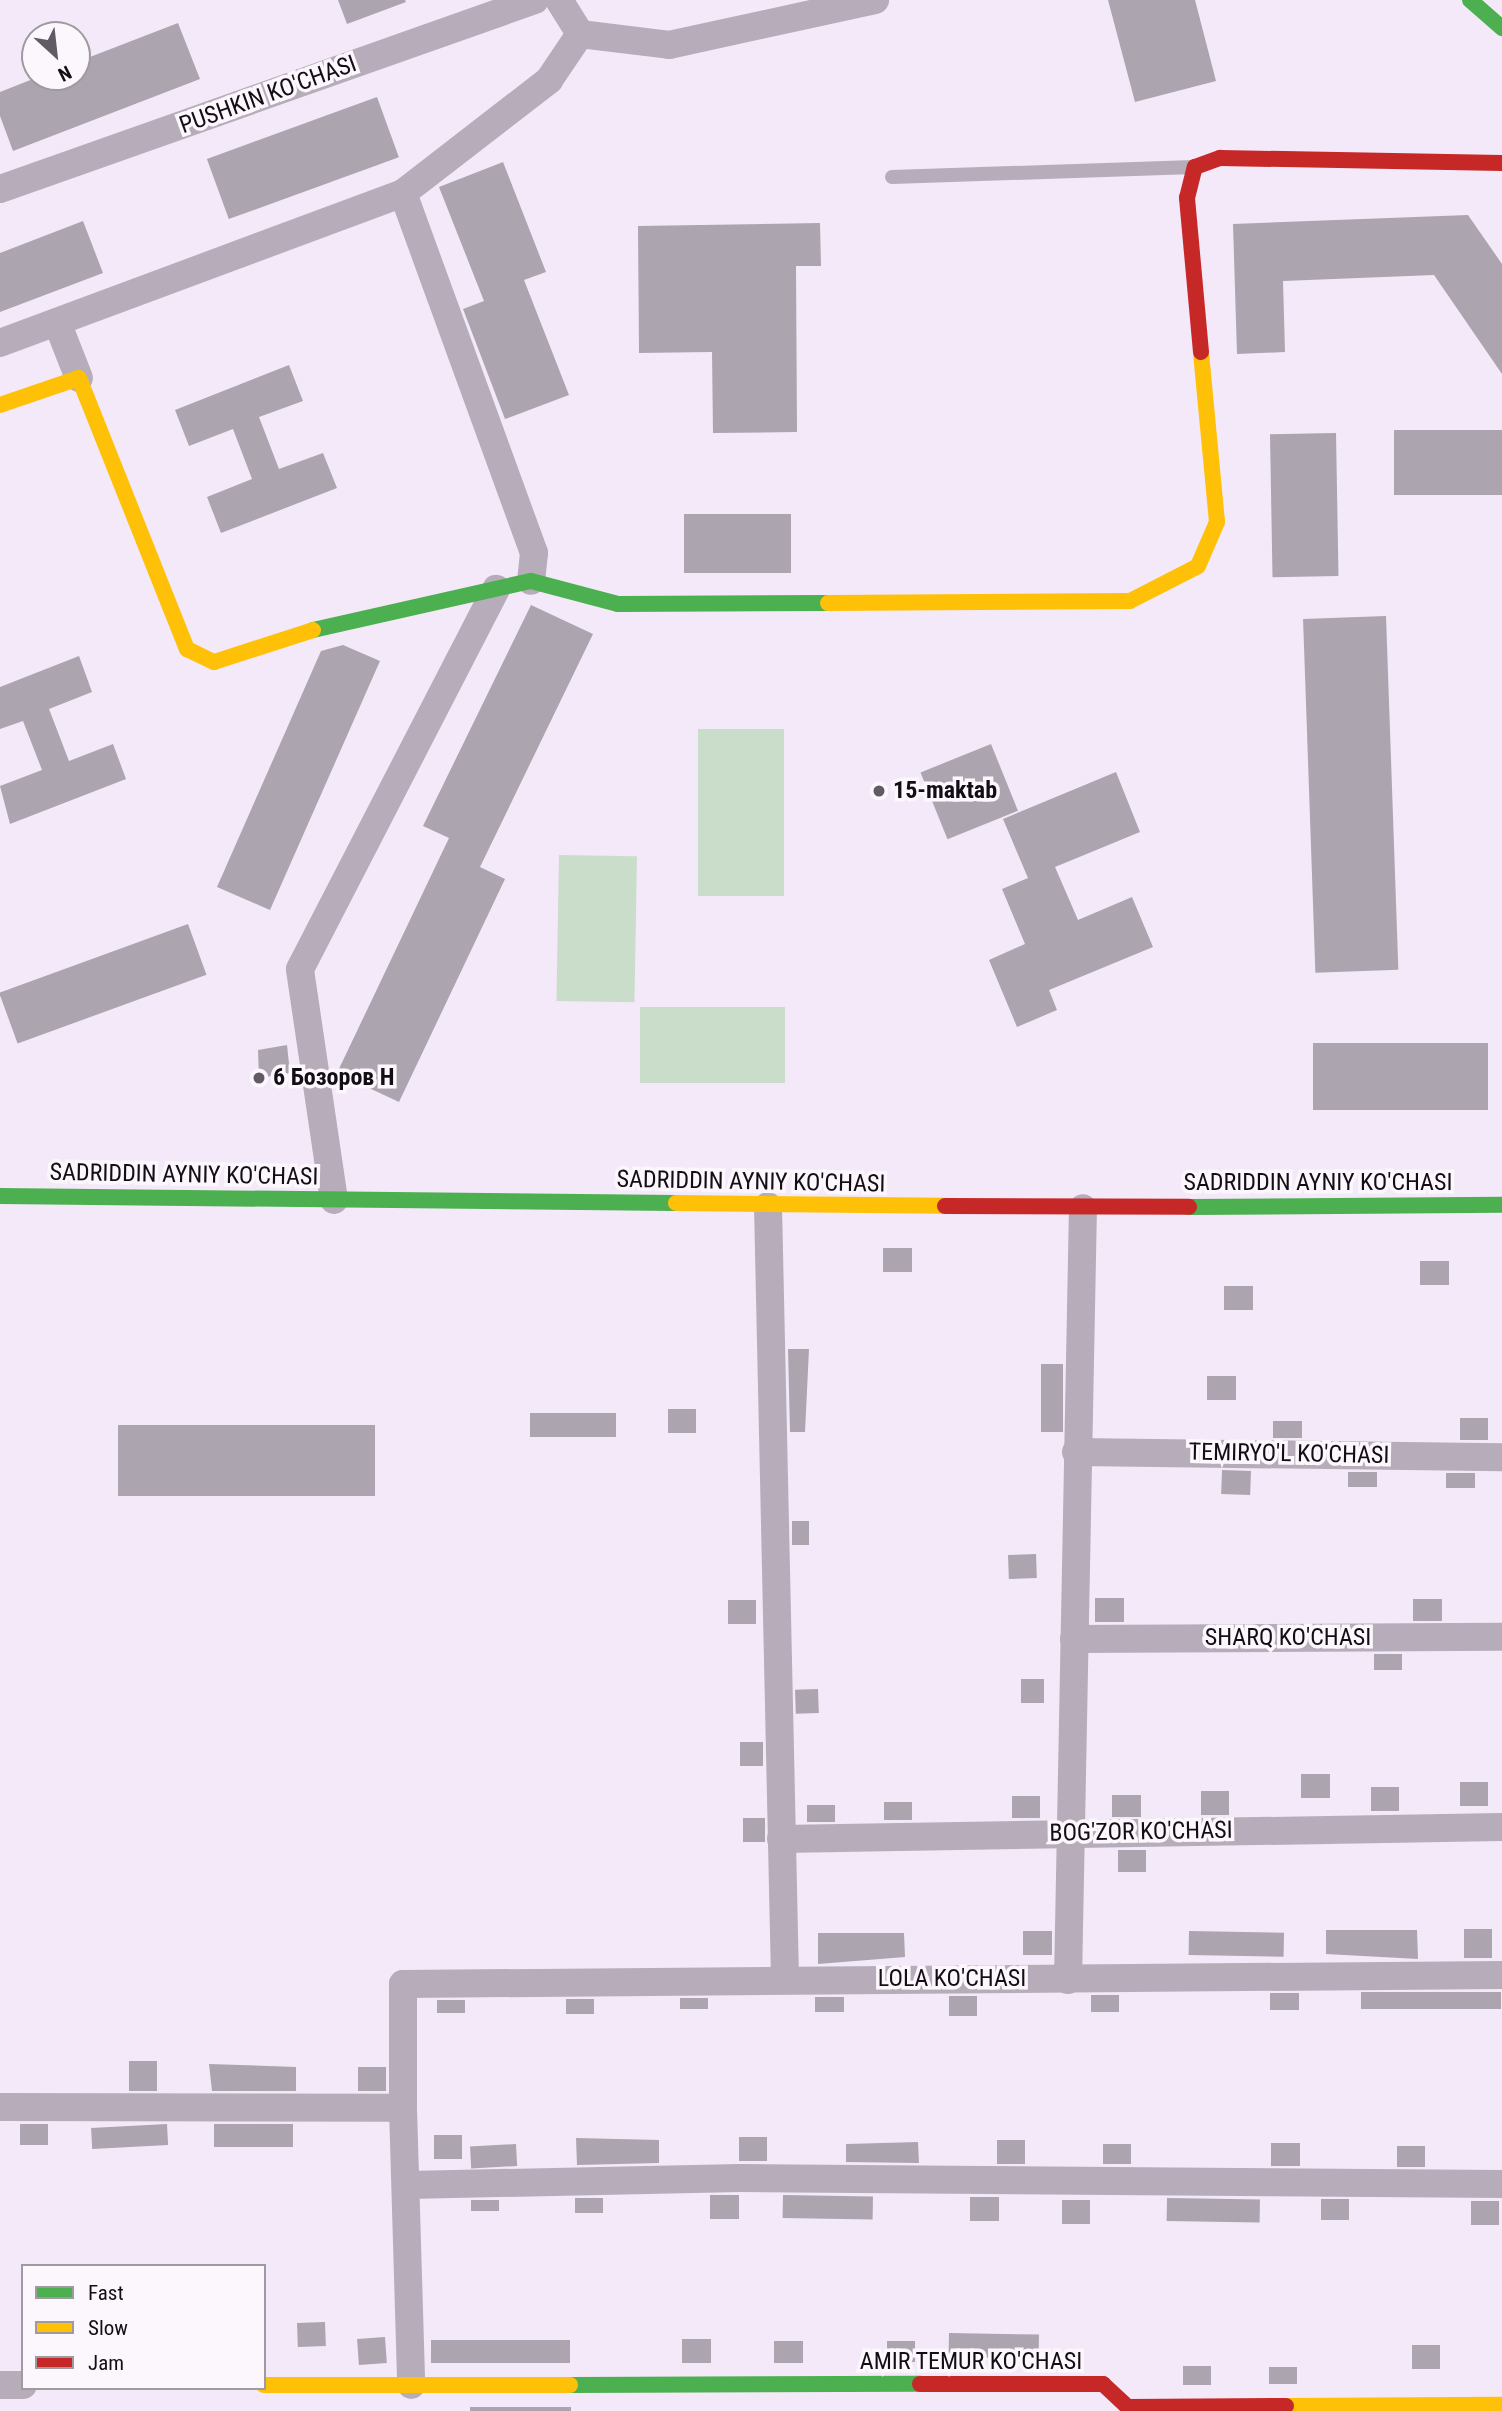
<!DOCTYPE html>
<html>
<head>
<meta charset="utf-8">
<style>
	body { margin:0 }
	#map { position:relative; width:1502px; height:2411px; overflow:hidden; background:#f4e9f8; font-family:"Roboto Condensed",sans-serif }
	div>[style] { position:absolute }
	.green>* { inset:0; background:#caddcb; transform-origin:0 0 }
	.building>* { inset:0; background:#aca4af; transform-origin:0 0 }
	.lane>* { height:14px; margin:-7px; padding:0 7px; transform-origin:7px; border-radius:7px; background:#b7acba }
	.street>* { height:28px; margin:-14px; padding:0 14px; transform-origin:14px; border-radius:14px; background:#b7acba }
	.fast>* { height:16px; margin:-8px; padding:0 8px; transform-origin:8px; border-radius:8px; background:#4caf50 }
	.slow>* { height:16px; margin:-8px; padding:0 8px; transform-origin:8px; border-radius:8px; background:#ffc107 }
	.jam>* { height:16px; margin:-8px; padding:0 8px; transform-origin:8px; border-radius:8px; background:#c62828 }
	.dots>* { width:19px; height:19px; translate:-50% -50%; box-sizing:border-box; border:4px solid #fbf7fc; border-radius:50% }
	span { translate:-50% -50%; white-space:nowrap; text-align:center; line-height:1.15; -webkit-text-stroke:7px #fbf7fc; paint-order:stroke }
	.street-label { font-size:24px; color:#140d16 }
	.poi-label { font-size:24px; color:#140d16; font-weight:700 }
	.left { translate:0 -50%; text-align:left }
	.legend { position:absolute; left:21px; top:2264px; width:245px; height:126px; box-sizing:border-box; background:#fbf7fc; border:2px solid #9f99a0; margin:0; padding:9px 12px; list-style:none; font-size:21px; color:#140d16 }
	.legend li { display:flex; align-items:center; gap:14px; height:35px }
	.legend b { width:35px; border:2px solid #9f99a0 }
	.north { position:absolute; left:21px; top:21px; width:70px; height:70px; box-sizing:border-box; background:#fbf7fc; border:2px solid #9f99a0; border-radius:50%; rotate:153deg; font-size:19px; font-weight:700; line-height:28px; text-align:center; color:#140d16 }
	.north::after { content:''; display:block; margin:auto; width:24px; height:32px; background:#625a65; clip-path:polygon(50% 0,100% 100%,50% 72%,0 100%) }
</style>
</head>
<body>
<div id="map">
	<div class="green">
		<div style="left:784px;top:729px;width:167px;height:86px;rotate:90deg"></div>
		<div style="left:559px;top:855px;width:78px;height:146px;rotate:1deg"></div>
		<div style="left:640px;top:1007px;width:145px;height:76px"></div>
	</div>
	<div class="building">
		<div style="clip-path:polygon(338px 0,405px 0,406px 2px,347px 24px)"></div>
		<div style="clip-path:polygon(1108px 0,1195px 0,1216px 81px,1135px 102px)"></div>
		<div style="clip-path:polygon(178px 23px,200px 79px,13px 151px,0 116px,0 92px,38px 77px,77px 77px,77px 62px)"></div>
		<div style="left:377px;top:97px;width:64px;height:181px;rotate:70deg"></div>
		<div style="clip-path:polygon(503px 162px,546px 272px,524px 280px,569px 395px,505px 419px,463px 309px,484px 301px,439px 187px)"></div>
		<div style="clip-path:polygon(1468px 215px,1502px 264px,1502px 374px,1434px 275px,1283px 281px,1285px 352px,1237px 354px,1233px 224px)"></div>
		<div style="clip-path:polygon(83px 221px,103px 273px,0 312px,0 253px)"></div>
		<div style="clip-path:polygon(820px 223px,821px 266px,796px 266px,797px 432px,713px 433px,712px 352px,639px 353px,638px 226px)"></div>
		<div style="clip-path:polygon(289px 365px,303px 401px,259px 417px,279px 469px,323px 453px,337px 488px,221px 533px,207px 497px,252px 479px,233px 429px,189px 446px,175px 410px)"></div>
		<div style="left:1502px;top:430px;width:65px;height:108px;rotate:90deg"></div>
		<div style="left:1336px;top:433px;width:143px;height:66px;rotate:89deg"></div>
		<div style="left:684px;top:514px;width:107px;height:59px"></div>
		<div style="clip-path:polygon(531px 605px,593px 634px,480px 867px,505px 879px,399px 1102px,337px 1073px,449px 838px,423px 826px)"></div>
		<div style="left:1386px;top:616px;width:354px;height:83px;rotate:88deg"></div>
		<div style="clip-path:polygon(343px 645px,380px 661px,270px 910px,217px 887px,321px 651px)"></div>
		<div style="clip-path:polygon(79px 656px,92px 692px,49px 709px,69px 761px,113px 744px,126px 779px,10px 824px,0 786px,42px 770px,23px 721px,0 729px,0 687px)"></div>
		<div style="left:991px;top:744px;width:72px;height:76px;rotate:68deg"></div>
		<div style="clip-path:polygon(1116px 772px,1140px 832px,1055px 867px,1078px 920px,1132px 897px,1153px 947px,1049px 990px,1057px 1010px,1017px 1027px,989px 960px,1025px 944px,1002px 889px,1028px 878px,1003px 819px)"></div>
		<div style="left:188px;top:924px;width:54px;height:201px;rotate:70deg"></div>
		<div style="left:1488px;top:1043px;width:67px;height:175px;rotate:90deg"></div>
		<div style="clip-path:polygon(287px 1045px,290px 1073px,259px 1078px,258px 1050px)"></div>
		<div style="left:883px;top:1248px;width:29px;height:24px"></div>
		<div style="left:1449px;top:1261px;width:24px;height:29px;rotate:90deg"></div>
		<div style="left:1253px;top:1286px;width:24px;height:29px;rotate:90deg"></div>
		<div style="clip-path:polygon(788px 1349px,809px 1349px,805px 1432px,790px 1432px)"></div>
		<div style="left:1041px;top:1364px;width:22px;height:68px"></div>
		<div style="left:1236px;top:1376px;width:24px;height:29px;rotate:90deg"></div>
		<div style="left:668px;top:1409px;width:28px;height:24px"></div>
		<div style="left:530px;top:1413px;width:86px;height:24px"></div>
		<div style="left:1460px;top:1418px;width:28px;height:22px"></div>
		<div style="left:1273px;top:1421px;width:29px;height:17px"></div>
		<div style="left:375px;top:1425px;width:71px;height:257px;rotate:90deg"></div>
		<div style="left:1222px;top:1470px;width:29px;height:24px;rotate:2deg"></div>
		<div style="left:1348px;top:1472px;width:29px;height:15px"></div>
		<div style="left:1446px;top:1473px;width:29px;height:15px"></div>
		<div style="left:792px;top:1521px;width:17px;height:24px"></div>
		<div style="left:1036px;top:1554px;width:24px;height:28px;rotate:88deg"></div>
		<div style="left:1095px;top:1598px;width:29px;height:24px"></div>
		<div style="left:1413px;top:1599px;width:29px;height:22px"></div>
		<div style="left:756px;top:1600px;width:24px;height:28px;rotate:90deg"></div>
		<div style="left:1374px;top:1654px;width:28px;height:16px"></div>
		<div style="left:1021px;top:1679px;width:23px;height:24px"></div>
		<div style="left:818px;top:1689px;width:24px;height:23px;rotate:88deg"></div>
		<div style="left:740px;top:1742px;width:23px;height:24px"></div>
		<div style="left:1301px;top:1774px;width:29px;height:24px"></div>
		<div style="left:1460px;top:1782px;width:28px;height:24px"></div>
		<div style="left:1399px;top:1787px;width:24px;height:28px;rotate:90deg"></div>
		<div style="left:1201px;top:1791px;width:28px;height:24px"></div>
		<div style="left:1112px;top:1795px;width:29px;height:22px"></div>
		<div style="left:1040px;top:1796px;width:22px;height:28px;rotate:90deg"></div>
		<div style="left:912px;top:1802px;width:18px;height:28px;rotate:90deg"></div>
		<div style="left:807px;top:1805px;width:28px;height:17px"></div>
		<div style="left:765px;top:1818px;width:24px;height:22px;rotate:90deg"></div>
		<div style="left:1118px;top:1850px;width:28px;height:22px"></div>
		<div style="left:1492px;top:1929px;width:29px;height:28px;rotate:90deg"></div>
		<div style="clip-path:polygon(1326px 1930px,1417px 1930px,1418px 1959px,1326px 1954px)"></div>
		<div style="left:1023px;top:1931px;width:29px;height:24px"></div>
		<div style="left:1189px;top:1931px;width:95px;height:24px;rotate:1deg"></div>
		<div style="clip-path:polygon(818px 1933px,904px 1933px,905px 1957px,818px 1964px)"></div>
		<div style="left:1501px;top:1992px;width:17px;height:140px;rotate:90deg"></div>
		<div style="left:1299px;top:1993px;width:17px;height:29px;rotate:90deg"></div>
		<div style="left:1091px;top:1995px;width:28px;height:17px"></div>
		<div style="left:949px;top:1996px;width:28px;height:20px"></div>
		<div style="left:815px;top:1997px;width:29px;height:15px"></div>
		<div style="left:680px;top:1998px;width:28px;height:11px"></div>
		<div style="left:566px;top:1999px;width:28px;height:15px"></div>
		<div style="left:437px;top:2000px;width:28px;height:13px"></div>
		<div style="left:129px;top:2061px;width:28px;height:30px"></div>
		<div style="clip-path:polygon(209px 2064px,296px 2067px,296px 2091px,212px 2091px)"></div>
		<div style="left:386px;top:2067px;width:24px;height:28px;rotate:90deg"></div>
		<div style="left:20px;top:2124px;width:28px;height:21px"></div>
		<div style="left:167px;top:2124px;width:21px;height:76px;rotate:87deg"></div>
		<div style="left:214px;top:2124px;width:79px;height:23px"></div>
		<div style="left:434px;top:2135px;width:28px;height:24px"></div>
		<div style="left:739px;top:2137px;width:28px;height:24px"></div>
		<div style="clip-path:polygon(576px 2138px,659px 2140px,659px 2163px,577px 2165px)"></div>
		<div style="left:1025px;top:2140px;width:24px;height:28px;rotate:90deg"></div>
		<div style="clip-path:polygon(918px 2142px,919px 2163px,846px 2162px,846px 2144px)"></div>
		<div style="left:1300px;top:2143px;width:23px;height:29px;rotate:90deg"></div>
		<div style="left:516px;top:2144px;width:22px;height:46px;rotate:87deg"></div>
		<div style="left:1131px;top:2144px;width:20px;height:28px;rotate:90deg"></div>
		<div style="left:1397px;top:2146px;width:28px;height:21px"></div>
		<div style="left:710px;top:2195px;width:29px;height:24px"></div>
		<div style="left:783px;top:2195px;width:90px;height:23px;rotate:1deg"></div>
		<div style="left:970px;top:2197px;width:29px;height:24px"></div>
		<div style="left:575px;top:2198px;width:28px;height:15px"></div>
		<div style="left:1167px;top:2198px;width:93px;height:23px;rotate:1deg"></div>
		<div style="left:1321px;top:2199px;width:28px;height:21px"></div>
		<div style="left:471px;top:2200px;width:28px;height:11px"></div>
		<div style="left:1062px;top:2200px;width:28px;height:24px"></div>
		<div style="left:1471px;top:2201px;width:28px;height:24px"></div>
		<div style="left:325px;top:2322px;width:24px;height:28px;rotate:88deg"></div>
		<div style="left:949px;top:2333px;width:90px;height:24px;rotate:1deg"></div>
		<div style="left:385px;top:2337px;width:26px;height:28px;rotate:86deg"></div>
		<div style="left:682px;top:2339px;width:29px;height:24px"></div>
		<div style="left:570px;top:2340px;width:23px;height:139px;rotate:90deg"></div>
		<div style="left:774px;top:2341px;width:29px;height:22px"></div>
		<div style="left:915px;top:2341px;width:21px;height:28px;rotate:90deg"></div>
		<div style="left:1412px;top:2345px;width:28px;height:24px"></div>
		<div style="left:1183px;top:2366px;width:28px;height:19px"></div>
		<div style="left:1269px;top:2367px;width:28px;height:17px"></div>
		<div style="left:470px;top:2407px;width:101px;height:4px"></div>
	</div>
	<div class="lane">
		<div style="left:892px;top:177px;width:302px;rotate:-1.9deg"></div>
	</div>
	<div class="street">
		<div style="left:559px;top:0;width:40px;rotate:58deg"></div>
		<div style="left:580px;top:34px;width:90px;rotate:7deg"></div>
		<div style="left:669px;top:45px;width:211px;rotate:-12.3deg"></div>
		<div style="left:0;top:189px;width:567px;rotate:-19.46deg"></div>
		<div style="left:403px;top:193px;width:383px;rotate:70deg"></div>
		<div style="left:534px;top:553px;width:28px;rotate:96deg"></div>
		<div style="left:57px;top:322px;width:60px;rotate:68.6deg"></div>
		<div style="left:0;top:343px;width:430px;rotate:-20.4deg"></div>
		<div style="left:403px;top:193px;width:185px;rotate:-37.7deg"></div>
		<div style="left:549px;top:80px;width:55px;rotate:-56deg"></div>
		<div style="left:334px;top:1200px;width:233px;rotate:-98.4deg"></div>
		<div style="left:300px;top:969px;width:428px;rotate:-62.7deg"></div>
		<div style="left:768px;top:1206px;width:772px;rotate:88.74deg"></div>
		<div style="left:1076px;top:1452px;width:426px;rotate:0.7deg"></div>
		<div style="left:1074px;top:1639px;width:428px;rotate:-0.3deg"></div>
		<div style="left:781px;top:1839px;width:721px;rotate:-0.95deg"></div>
		<div style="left:1068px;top:1980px;width:772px;rotate:-88.89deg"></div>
		<div style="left:0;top:2107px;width:403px;rotate:0.1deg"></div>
		<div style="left:403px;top:2108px;width:277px;rotate:88.3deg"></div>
		<div style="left:403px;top:2108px;width:124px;rotate:-90deg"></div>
		<div style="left:403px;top:1984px;width:1099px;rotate:-0.47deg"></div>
		<div style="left:408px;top:2185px;width:332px;rotate:-1.2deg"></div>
		<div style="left:740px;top:2178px;width:762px;rotate:0.45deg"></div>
		<div style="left:0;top:2385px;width:23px"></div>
	</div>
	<div class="fast">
		<div style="left:1470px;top:0;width:43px;rotate:41.2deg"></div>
		<div style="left:313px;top:630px;width:223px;rotate:-12.7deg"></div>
		<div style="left:531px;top:581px;width:90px;rotate:14.8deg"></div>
		<div style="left:618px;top:604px;width:210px;rotate:-0.3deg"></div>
		<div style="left:0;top:1196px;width:676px;rotate:0.59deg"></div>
		<div style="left:1189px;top:1207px;width:313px;rotate:-0.4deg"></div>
		<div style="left:570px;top:2385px;width:350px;rotate:-0.2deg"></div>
	</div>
	<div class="slow">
		<div style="left:0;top:405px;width:83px;rotate:-18.9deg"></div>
		<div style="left:79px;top:378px;width:292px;rotate:68.3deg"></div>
		<div style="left:187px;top:649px;width:30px;rotate:26deg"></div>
		<div style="left:214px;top:662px;width:104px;rotate:-17.9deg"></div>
		<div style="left:828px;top:603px;width:302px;rotate:-0.4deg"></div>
		<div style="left:1130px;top:601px;width:76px;rotate:-27.2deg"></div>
		<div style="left:1198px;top:566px;width:48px;rotate:-66.6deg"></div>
		<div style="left:1217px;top:522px;width:171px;rotate:-95.4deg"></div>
		<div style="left:676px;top:1203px;width:269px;rotate:0.6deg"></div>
		<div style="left:264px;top:2385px;width:306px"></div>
		<div style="left:1286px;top:2406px;width:216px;rotate:-0.3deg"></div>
	</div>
	<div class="jam">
		<div style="left:1201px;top:352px;width:155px;rotate:-95.2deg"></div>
		<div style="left:1187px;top:198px;width:32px;rotate:-76deg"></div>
		<div style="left:1195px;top:167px;width:27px;rotate:-20deg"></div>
		<div style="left:1220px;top:158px;width:282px;rotate:1deg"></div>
		<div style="left:945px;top:1206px;width:244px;rotate:0.2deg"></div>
		<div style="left:920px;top:2384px;width:183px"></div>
		<div style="left:1103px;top:2384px;width:34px;rotate:43deg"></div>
		<div style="left:1128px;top:2407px;width:158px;rotate:-0.4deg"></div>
	</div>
	<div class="dots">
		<div style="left:879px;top:791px;background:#625a65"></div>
		<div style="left:259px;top:1078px;background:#625a65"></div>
	</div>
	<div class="street-label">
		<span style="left:268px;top:95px;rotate:-20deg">PUSHKIN KO'CHASI</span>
		<span style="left:184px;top:1175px;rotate:1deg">SADRIDDIN AYNIY KO'CHASI</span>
		<span style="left:751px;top:1182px;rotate:1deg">SADRIDDIN AYNIY KO'CHASI</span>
		<span style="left:1318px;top:1183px">SADRIDDIN AYNIY KO'CHASI</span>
		<span style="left:1289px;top:1454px;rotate:1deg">TEMIRYO'L KO'CHASI</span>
		<span style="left:1288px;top:1638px">SHARQ KO'CHASI</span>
		<span style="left:1141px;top:1832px;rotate:-1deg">BOG'ZOR KO'CHASI</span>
		<span style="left:952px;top:1979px">LOLA KO'CHASI</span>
		<span style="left:971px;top:2362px">AMIR TEMUR KO'CHASI</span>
	</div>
	<div class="poi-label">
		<span class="left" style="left:893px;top:791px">15-maktab</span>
		<span class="left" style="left:273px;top:1078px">6 Бозоров Н</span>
	</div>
	<ul class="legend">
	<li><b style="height:9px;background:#4caf50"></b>Fast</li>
	<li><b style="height:9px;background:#ffc107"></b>Slow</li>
	<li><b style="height:9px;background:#c62828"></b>Jam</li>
	</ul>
	<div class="north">N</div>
</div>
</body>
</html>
